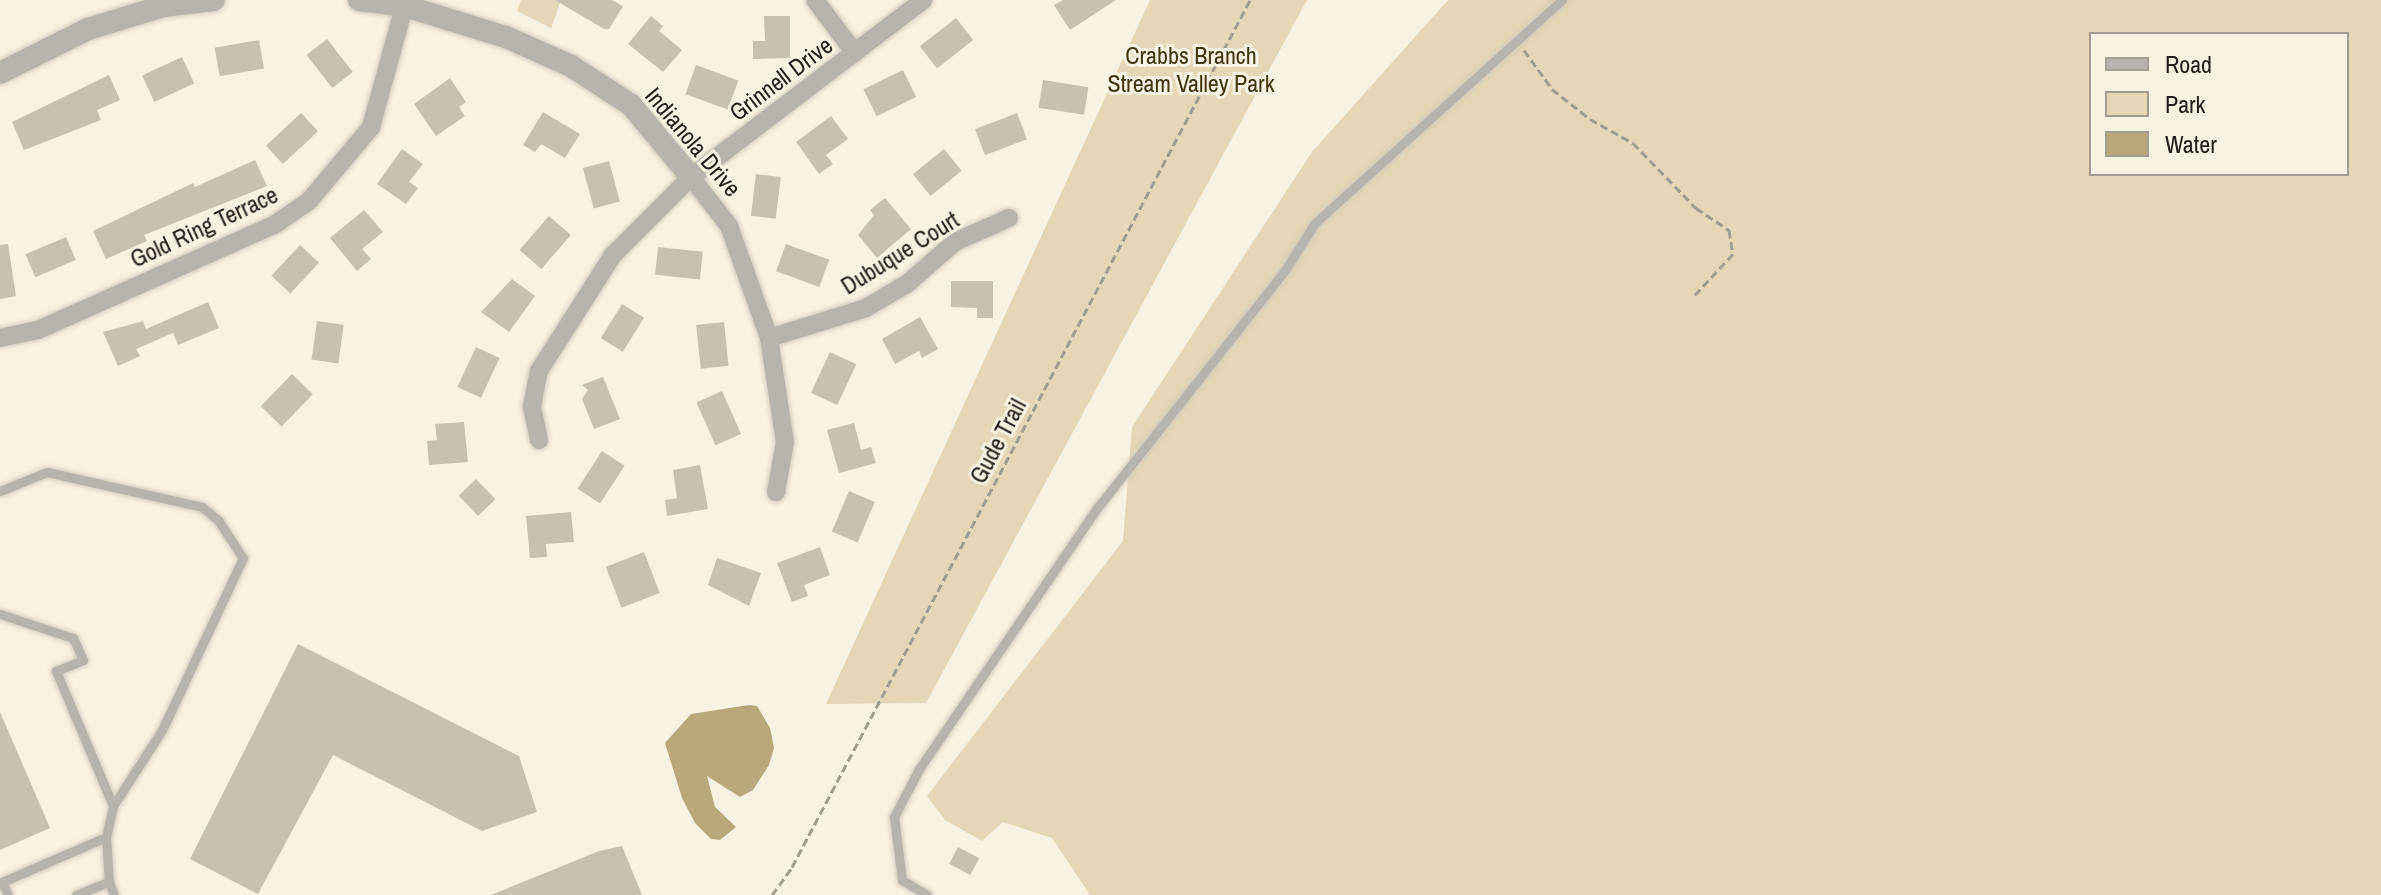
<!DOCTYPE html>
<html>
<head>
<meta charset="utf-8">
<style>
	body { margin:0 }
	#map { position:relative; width:2381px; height:895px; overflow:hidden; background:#f8f2e2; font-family:"Archivo Narrow",sans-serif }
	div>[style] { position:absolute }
	.green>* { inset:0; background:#e4d6b6 }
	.water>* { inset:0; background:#baa87d }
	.building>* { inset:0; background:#c8c1b2; transform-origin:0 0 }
	.path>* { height:3px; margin-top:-1.5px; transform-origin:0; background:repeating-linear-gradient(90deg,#a19d91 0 8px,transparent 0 12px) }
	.roads { filter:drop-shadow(0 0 2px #d2ccbe) drop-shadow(0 0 2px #d2ccbe) }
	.service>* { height:9px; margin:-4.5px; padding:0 4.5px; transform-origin:4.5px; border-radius:4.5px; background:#b7b4ad }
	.minor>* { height:18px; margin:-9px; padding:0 9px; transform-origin:9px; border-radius:9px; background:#b7b4ad }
	.tertiary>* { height:22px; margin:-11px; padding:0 11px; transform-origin:11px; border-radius:11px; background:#b7b4ad }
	span { translate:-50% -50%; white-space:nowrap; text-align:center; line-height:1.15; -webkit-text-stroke:6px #f8f2e2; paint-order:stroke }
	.park-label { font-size:24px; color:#423410 }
	.street-label { font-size:24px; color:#23201b }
	.legend { position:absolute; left:2089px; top:32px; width:260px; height:144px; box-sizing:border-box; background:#f8f2e2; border:2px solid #a39e92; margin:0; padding:10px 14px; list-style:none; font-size:24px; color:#23201b }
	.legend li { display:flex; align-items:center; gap:16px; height:40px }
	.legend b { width:40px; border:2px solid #a39e92 }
</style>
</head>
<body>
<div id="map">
	<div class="green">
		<div style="clip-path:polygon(521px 0,561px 0,551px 28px,517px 11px)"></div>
		<div style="clip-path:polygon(1150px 0,1307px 0,926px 703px,826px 704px)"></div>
		<div style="clip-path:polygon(evenodd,1448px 0,2381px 0,2381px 895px,1090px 895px,1052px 838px,1003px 822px,982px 841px,945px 820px,927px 796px,1123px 541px,1132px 427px,1312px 152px,1448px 0,2091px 34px,2347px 34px,2347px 174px,2091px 174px,2091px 34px)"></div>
	</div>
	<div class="water">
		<div style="clip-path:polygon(749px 705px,757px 706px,770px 728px,774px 748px,769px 765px,753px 790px,740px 797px,707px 776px,715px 807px,736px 827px,720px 840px,711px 839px,695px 823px,682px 798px,665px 743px,691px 714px)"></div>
	</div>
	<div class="building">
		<div style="clip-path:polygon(555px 0,612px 0,623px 6px,609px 29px,604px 29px)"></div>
		<div style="clip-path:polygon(1063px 0,1116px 0,1070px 30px,1054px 5px)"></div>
		<div style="clip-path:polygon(651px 16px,663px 26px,659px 31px,682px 50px,663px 72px,628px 44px)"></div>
		<div style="clip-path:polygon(764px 16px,790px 16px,790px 58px,753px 59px,753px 41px,765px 41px)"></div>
		<div style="left:956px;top:18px;width:28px;height:46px;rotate:52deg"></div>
		<div style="left:327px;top:39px;width:42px;height:26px;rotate:52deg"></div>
		<div style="left:259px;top:40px;width:29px;height:45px;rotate:80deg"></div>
		<div style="left:182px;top:57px;width:29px;height:44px;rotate:65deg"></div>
		<div style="left:696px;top:65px;width:45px;height:31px;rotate:20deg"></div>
		<div style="left:903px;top:70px;width:30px;height:44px;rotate:64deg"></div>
		<div style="clip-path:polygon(109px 75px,120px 100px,97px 110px,101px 120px,24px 150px,12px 122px)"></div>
		<div style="clip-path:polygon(450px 78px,466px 102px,459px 107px,465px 116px,436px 136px,414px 104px)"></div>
		<div style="left:1043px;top:80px;width:46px;height:28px;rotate:9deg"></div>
		<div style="clip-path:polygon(543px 112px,580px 134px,565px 158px,541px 144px,535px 152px,523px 145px)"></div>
		<div style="left:301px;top:113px;width:25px;height:48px;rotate:47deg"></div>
		<div style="left:1017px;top:113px;width:28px;height:45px;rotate:69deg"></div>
		<div style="clip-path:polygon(831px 116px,848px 139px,826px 155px,833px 164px,819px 174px,796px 142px)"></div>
		<div style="clip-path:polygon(402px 149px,423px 164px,409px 182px,418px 188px,406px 204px,377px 184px)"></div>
		<div style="left:944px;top:149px;width:28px;height:40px;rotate:51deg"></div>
		<div style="clip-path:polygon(255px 160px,267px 186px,144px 235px,147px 241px,106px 259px,93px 231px,193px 183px,195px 187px)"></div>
		<div style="left:609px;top:161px;width:42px;height:27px;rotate:75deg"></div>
		<div style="left:756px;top:174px;width:25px;height:42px;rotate:7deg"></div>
		<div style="clip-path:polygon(885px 198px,911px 229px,877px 258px,858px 235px,874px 215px,870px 210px)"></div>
		<div style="clip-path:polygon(364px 210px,383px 232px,362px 249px,371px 259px,357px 271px,330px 238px)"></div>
		<div style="left:549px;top:216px;width:29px;height:45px;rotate:41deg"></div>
		<div style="left:66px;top:237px;width:25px;height:44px;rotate:67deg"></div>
		<div style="clip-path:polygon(8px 244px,16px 296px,0 299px,0 245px)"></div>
		<div style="left:786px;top:244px;width:46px;height:29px;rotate:20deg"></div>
		<div style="left:300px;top:245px;width:26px;height:42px;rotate:43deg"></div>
		<div style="left:658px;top:247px;width:45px;height:28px;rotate:6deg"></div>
		<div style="clip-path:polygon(512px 279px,535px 296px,509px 332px,481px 312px)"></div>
		<div style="clip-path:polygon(951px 281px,993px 281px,993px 318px,977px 318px,977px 308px,951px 307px)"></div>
		<div style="clip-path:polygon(208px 302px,219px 328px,178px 345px,173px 333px,136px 349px,140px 356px,118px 366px,103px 332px,143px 321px,146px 329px)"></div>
		<div style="left:622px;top:304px;width:26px;height:40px;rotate:32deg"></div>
		<div style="clip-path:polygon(920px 317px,938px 349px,922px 358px,919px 351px,895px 364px,882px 339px)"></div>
		<div style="left:317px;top:321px;width:27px;height:39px;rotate:8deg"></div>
		<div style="left:724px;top:322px;width:44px;height:28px;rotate:84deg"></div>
		<div style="left:476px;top:347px;width:26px;height:44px;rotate:25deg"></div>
		<div style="left:830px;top:352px;width:29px;height:45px;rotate:25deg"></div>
		<div style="left:292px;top:374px;width:29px;height:45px;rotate:44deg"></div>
		<div style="clip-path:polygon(603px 377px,620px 419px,594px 429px,582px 399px,588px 390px,582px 385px)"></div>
		<div style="left:722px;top:391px;width:47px;height:28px;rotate:66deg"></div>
		<div style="clip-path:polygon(464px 422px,468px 462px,429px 465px,427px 441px,437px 440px,435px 424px)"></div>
		<div style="clip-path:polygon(854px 423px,861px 450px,871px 447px,876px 463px,839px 473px,827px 430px)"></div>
		<div style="left:602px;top:451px;width:27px;height:45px;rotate:33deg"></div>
		<div style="clip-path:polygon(700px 465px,708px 509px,667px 516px,665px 500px,677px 498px,673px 470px)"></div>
		<div style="left:476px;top:479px;width:28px;height:24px;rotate:46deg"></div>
		<div style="left:849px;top:491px;width:28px;height:44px;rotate:23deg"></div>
		<div style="clip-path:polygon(571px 512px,574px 542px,546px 544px,547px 557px,530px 558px,526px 516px)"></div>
		<div style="clip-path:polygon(820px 547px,830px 575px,804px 585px,808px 596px,792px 602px,777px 563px)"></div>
		<div style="left:644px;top:552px;width:44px;height:41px;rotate:69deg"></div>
		<div style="clip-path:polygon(717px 558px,761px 573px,749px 606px,708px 585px)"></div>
		<div style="clip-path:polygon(298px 644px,519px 756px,537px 812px,482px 831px,333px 755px,258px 894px,190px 859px)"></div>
		<div style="clip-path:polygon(0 712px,50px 828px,0 850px)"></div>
		<div style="clip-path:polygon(622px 846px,642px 895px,491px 895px,599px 851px)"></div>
		<div style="left:958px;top:847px;width:24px;height:19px;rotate:28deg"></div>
	</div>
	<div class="path">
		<div style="left:1524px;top:50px;width:48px;rotate:54.3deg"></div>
		<div style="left:1552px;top:89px;width:48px;rotate:38.3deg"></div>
		<div style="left:1590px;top:119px;width:49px;rotate:29.2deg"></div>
		<div style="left:1633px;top:143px;width:91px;rotate:45.9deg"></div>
		<div style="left:1696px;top:208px;width:40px;rotate:34deg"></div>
		<div style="left:1729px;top:230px;width:24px;rotate:81deg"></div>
		<div style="left:1733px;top:254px;width:60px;rotate:133deg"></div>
		<div style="left:772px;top:895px;width:34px;rotate:-54deg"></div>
		<div style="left:792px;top:867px;width:981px;rotate:-62.15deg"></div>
	</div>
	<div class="roads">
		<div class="service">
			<div style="left:0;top:491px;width:51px;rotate:-22deg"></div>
			<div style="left:47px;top:472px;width:159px;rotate:12.7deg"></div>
			<div style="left:202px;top:507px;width:21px;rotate:39deg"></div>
			<div style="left:218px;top:520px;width:45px;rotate:56.7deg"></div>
			<div style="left:243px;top:558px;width:190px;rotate:115.2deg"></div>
			<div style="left:162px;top:730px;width:90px;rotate:122.8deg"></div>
			<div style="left:113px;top:806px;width:147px;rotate:-112.9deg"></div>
			<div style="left:56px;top:671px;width:29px;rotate:-22deg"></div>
			<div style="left:83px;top:660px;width:24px;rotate:-114deg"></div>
			<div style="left:73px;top:638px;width:77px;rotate:-161.8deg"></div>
			<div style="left:109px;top:882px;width:45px;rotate:-93.8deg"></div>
			<div style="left:106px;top:837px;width:32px;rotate:-77deg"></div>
			<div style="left:8px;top:895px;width:14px;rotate:-115deg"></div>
			<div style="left:2px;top:882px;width:113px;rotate:-23.4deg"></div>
			<div style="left:76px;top:895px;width:35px;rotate:-22deg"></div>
			<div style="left:109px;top:882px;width:14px;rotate:69deg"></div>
			<div style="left:927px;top:895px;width:29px;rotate:-149deg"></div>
			<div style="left:902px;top:880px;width:64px;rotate:-97.2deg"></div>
			<div style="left:894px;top:817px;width:54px;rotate:-62.5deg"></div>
			<div style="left:919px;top:769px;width:317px;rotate:-55.7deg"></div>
			<div style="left:1098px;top:507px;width:302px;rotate:-51.7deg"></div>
			<div style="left:1285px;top:270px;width:56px;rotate:-57.4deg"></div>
			<div style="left:1315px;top:223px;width:333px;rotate:-42.1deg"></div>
		</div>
		<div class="minor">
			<div style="left:815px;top:0;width:66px;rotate:53deg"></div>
			<div style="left:691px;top:177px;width:62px;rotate:52.2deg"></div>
			<div style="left:729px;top:226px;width:119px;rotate:70.3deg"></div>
			<div style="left:769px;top:338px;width:105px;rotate:81.3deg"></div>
			<div style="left:785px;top:442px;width:51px;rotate:100.2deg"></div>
			<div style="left:0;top:338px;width:39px;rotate:-12deg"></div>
			<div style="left:38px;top:330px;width:258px;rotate:-24deg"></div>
			<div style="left:274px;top:225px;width:42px;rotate:-34.4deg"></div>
			<div style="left:309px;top:201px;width:97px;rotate:-50deg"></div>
			<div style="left:371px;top:127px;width:132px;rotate:-74.6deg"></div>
			<div style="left:769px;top:338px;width:102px;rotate:-17.2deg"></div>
			<div style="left:866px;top:308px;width:49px;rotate:-30.8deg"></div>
			<div style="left:908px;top:283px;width:62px;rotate:-41.1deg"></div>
			<div style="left:955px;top:242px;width:59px;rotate:-24deg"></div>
			<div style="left:539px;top:440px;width:35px;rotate:-102deg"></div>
			<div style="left:532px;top:406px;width:36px;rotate:-79deg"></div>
			<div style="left:539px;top:371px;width:138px;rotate:-57.5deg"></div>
			<div style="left:613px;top:255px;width:110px;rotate:-45deg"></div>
			<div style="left:691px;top:177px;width:292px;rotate:-37.3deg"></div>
		</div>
		<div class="tertiary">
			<div style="left:359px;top:0;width:46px;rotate:7.4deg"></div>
			<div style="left:405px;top:6px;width:106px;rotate:17.1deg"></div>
			<div style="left:506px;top:37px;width:71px;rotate:24deg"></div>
			<div style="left:571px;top:66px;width:72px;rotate:33deg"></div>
			<div style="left:631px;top:105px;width:94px;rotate:50.2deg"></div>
			<div style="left:0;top:73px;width:98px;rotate:-26.6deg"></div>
			<div style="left:88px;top:29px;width:78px;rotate:-17deg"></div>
			<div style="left:163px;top:6px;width:51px;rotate:-6.7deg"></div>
		</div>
	</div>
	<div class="park-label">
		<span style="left:1191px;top:70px">Crabbs Branch<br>Stream Valley Park</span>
	</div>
	<div class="street-label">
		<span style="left:781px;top:79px;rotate:-37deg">Grinnell Drive</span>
		<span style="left:693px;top:142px;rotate:50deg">Indianola Drive</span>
		<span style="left:204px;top:227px;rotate:-25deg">Gold Ring Terrace</span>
		<span style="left:900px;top:253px;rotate:-32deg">Dubuque Court</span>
		<span style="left:998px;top:441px;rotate:-62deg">Gude Trail</span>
	</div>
	<ul class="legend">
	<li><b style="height:10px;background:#b7b4ad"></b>Road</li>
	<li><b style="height:22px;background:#e4d6b6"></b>Park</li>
	<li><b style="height:22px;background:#baa87d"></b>Water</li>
	</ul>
</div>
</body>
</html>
